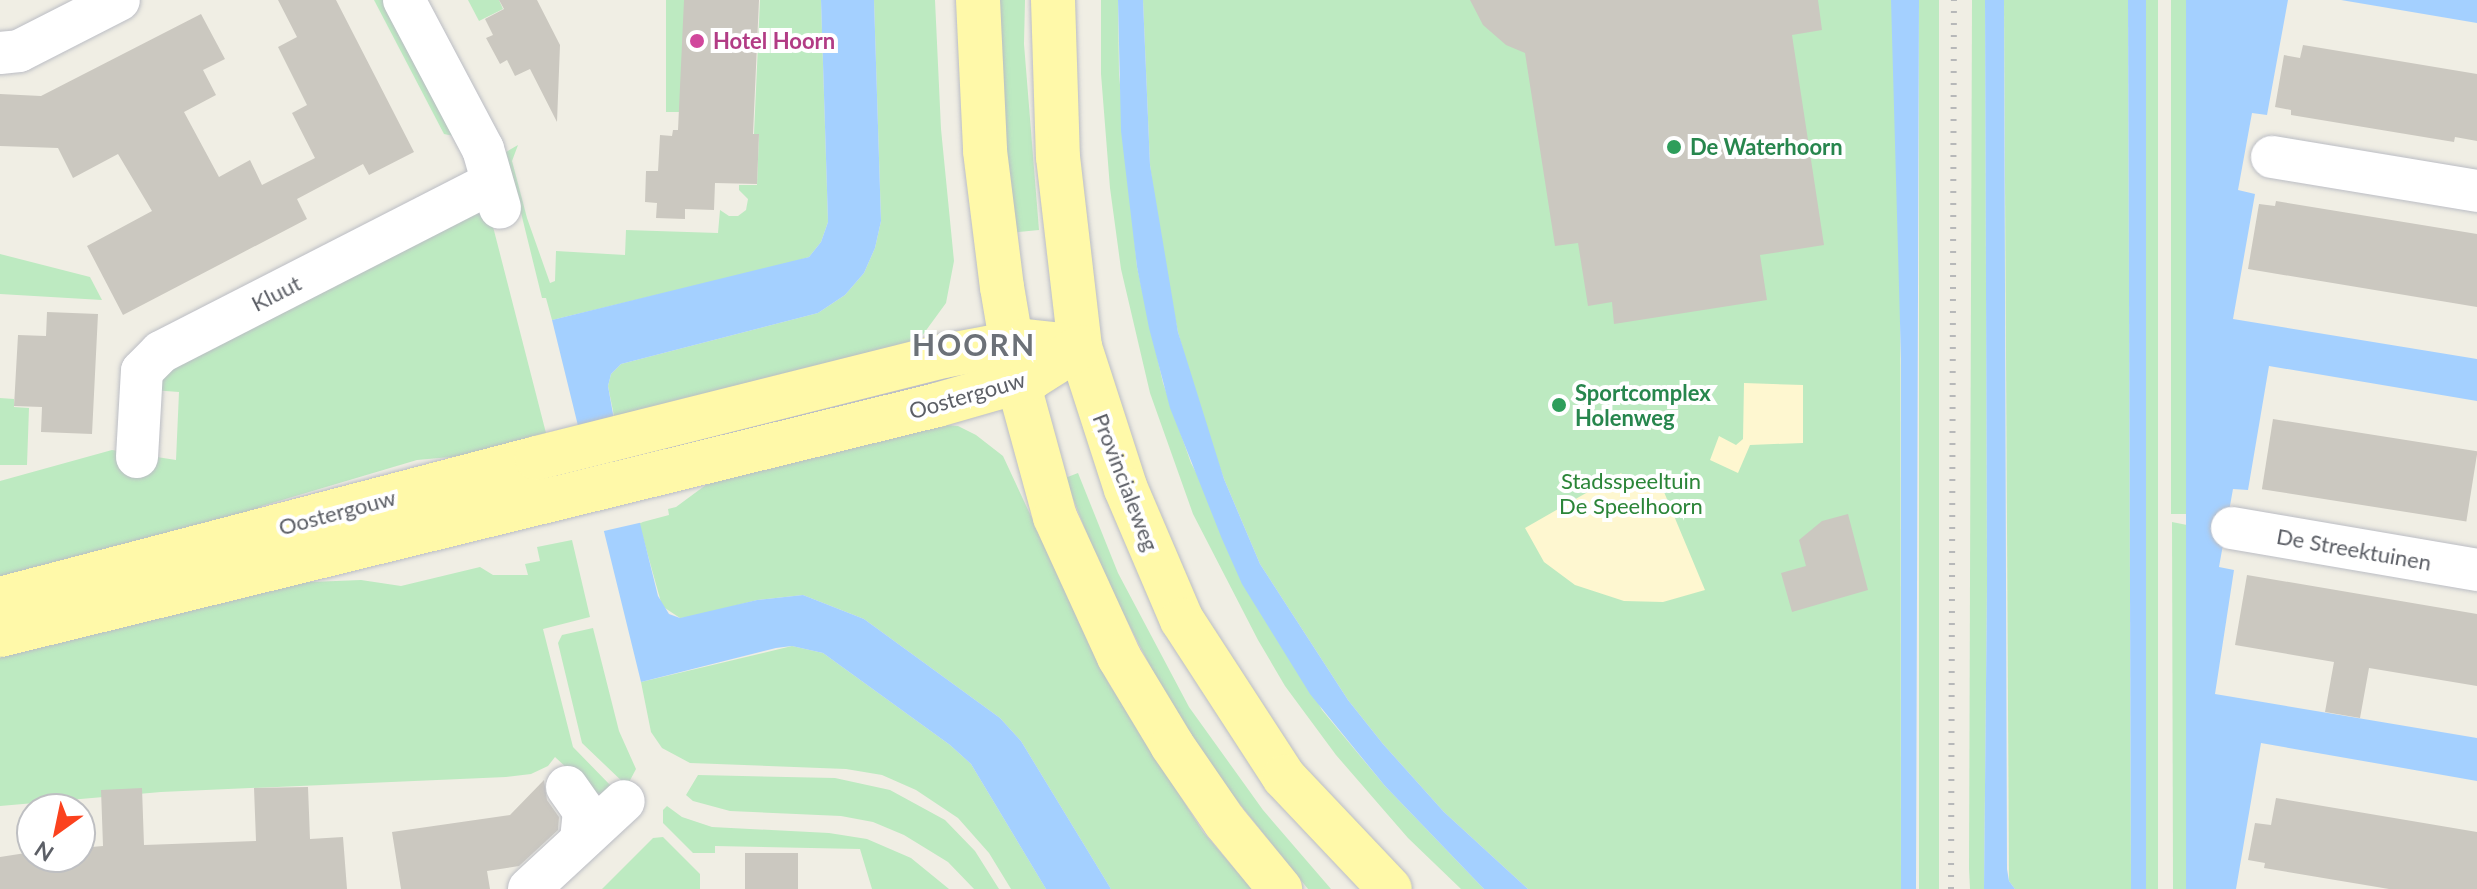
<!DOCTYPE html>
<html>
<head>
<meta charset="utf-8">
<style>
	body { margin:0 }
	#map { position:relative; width:2477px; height:889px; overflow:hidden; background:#f0eee4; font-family:Lato,sans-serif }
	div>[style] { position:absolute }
	.green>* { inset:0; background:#bdeac1; transform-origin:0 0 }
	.sand>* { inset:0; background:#fef7d0 }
	.water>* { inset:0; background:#a4d0ff }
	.pier>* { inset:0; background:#f0eee4; transform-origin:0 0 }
	.building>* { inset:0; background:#cbc8c0; transform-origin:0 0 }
	.roads { filter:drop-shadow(0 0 2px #bbbdc4) drop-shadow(0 0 2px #bbbdc4) }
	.minor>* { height:42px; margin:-21px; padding:0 21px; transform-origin:21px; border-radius:21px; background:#fff }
	.major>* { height:44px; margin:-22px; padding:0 22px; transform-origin:22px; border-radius:22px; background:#fff9a9 }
	.rail>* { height:6px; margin-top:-3px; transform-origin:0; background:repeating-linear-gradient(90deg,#b7b8b9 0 2px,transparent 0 12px) }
	.dots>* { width:22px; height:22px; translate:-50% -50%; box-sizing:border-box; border:4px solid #fff; border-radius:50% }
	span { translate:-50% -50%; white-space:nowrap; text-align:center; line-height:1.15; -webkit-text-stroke:8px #fff; paint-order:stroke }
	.hotel-label { font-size:22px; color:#b23c85; font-weight:700 }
	.left { translate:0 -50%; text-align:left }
	.leisure-label { font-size:22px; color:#27864d; font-weight:700 }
	.street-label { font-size:22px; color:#5c5f66 }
	.park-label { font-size:22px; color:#2b8538 }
	.district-label { font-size:30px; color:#6c7178; font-weight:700; letter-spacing:2px }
	.north { position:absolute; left:16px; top:793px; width:80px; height:80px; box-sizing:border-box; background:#fff; border:2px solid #bebfc2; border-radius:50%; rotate:213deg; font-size:22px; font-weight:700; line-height:32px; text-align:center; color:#5c5f66 }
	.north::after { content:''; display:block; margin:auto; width:28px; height:36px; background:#fb421e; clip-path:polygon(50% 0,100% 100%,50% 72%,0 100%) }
</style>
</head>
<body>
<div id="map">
	<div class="green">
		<div style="clip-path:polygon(374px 0,390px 0,454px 136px,444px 134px)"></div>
		<div style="clip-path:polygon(468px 0,499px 0,503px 9px,479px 21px)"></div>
		<div style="left:666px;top:0;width:18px;height:112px"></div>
		<div style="clip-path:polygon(760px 0,821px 0,828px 222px,821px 242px,809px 257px,786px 264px,552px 320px,546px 298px,542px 298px,506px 152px,518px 145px,512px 161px,527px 218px,550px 283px,555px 281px,556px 251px,625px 255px,626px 230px,718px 233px,720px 210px,729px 216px,738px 216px,746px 210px,748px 199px,739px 190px,739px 185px,757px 185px,759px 134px,754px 134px)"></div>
		<div style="clip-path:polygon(874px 0,935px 0,941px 129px,954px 261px,946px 303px,919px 340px,615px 421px,608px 386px,611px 374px,621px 364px,818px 313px,845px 295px,864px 273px,875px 248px,881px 221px)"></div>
		<div style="clip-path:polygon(990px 0,1025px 0,1024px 44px,1039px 230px,1008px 233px)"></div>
		<div style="clip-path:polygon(1101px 0,1118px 0,1119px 74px,1137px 267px,1163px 383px,1191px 463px,1322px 710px,1385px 786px,1484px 889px,1461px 889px,1408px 838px,1336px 755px,1285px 686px,1258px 640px,1193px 514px,1150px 393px,1121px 269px,1110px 188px,1101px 74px)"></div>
		<div style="clip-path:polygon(1143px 0,1900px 0,1901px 889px,1528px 889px,1444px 812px,1383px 744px,1348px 700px,1260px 564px,1224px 479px,1200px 412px,1178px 332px,1160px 245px,1150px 165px)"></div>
		<div style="left:1919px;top:0;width:20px;height:889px"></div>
		<div style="clip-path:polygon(1972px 0,1985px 0,1987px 583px,1984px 889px,1970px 889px,1969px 869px)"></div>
		<div style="clip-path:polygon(2004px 0,2128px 0,2131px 889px,2015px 889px,2009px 881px)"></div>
		<div style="left:2146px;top:0;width:12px;height:889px"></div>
		<div style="left:2171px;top:0;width:15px;height:514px"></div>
		<div style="clip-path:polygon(463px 210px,489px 211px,547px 437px,495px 453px,417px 460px,262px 506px,196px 542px,0 590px,0 481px,112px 450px,176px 460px,179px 392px,152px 390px,152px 379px)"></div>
		<div style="clip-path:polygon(0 254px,90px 277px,102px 300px,0 294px)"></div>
		<div style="clip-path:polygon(0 398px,14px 399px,14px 407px,29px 408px,27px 465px,0 465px)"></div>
		<div style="clip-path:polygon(934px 424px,958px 426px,976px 435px,1003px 456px,1108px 682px,1203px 832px,1252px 889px,1111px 889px,1021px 741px,1000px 718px,864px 619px,803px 595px,757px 600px,692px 617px,680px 618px,662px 606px,639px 523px,669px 515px,668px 509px,676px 507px,718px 476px)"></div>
		<div style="clip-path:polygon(1078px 473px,1118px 573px,1189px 707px,1263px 810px,1331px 889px,1308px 889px,1215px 773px,1162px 689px,1102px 572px,1065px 478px)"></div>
		<div style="clip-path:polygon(2172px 522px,2187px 525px,2186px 889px,2173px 889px)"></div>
		<div style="clip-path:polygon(572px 540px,590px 617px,543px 629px,573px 747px,612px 787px,603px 794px,594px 793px,555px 757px,548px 766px,531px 774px,506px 777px,161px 792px,0 806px,0 653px,286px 583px,361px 580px,401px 586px,480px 567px,493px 575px,528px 575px,525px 564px,540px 561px,537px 547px)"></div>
		<div style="clip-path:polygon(593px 628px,619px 731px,636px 769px,627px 786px,582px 743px,558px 643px,562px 635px)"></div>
		<div style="clip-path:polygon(792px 646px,823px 653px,950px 745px,971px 764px,1046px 889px,1011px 889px,989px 853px,958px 818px,916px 790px,882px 775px,846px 769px,690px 763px,662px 748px,651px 732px,641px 682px)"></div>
		<div style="clip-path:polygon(698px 775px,835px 778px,890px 790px,945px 820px,975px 851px,999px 889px,974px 889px,948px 862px,904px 835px,873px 822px,841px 816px,730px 811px,693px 801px,686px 795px)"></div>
		<div style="clip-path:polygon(667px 806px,682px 817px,712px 827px,829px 833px,867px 839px,911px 858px,949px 889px,872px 889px,860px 849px,715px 846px,715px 853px,693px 853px,663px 823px,663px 810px)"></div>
		<div style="clip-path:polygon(663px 837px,700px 874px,700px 889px,602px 889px,653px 838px)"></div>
	</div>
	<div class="sand">
		<div style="clip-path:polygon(1744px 383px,1803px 385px,1803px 443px,1750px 445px,1738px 473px,1710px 460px,1719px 436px,1736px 445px,1743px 439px)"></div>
		<div style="clip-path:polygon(1621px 473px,1631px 484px,1644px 491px,1664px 492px,1705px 590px,1663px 602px,1624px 601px,1575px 585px,1544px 562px,1525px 528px)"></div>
	</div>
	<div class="water">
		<div style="clip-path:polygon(821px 0,874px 0,881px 221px,875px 248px,864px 273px,845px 295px,818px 313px,621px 364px,611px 374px,608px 386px,613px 414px,658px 596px,669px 614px,680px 618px,757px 600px,803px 595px,864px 619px,1000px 718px,1021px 741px,1111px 889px,1046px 889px,971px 764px,950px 745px,823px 653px,792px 646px,776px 648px,641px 682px,552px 320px,809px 257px,821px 242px,828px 222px)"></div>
		<div style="clip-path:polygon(1118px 0,1143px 0,1150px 165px,1178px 332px,1224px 479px,1260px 564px,1348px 700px,1383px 744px,1444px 812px,1528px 889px,1484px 889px,1385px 786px,1310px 694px,1242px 584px,1222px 539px,1170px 408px,1149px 328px,1137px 267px,1121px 131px)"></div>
		<div style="clip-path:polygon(1891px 0,1919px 0,1916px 889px,1901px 889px,1901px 359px)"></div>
		<div style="clip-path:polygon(1985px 0,2004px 0,2007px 869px,2009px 881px,2015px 889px,1984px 889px,1987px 583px)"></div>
		<div style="clip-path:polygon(2128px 0,2146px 0,2146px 889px,2131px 889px)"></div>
		<div style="clip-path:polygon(2186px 0,2288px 0,2267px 115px,2252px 113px,2238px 190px,2255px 194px,2233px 319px,2477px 359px,2477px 401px,2269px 366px,2248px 490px,2233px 489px,2219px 567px,2234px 570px,2215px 694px,2477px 738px,2477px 781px,2261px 743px,2236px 889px,2186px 889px)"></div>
		<div style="clip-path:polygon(2341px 0,2477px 0,2477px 23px)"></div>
	</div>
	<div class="pier">
		<div style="left:618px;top:417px;width:108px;height:45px;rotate:77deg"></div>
	</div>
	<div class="building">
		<div style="clip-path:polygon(278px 0,336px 0,414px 152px,369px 175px,363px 164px,297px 199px,307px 219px,123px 315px,87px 246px,152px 211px,118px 154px,73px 178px,58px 148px,0 146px,0 94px,41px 96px,201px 14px,225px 59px,203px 70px,216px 95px,184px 112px,219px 177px,250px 160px,262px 185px,315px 158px,292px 113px,307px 105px,278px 47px,297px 37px)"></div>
		<div style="clip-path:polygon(499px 0,537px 0,560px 45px,557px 122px,530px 69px,515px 76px,507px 60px,500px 64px,486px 38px,493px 35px,485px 19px,504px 9px)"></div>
		<div style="clip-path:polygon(684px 0,759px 0,753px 134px,759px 134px,757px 184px,715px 183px,714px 210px,685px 209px,685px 219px,656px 218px,657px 203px,645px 202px,646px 171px,658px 171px,660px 135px,672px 136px,673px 130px,678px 130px)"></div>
		<div style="clip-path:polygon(1470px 0,1818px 0,1822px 30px,1792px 35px,1824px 245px,1760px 255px,1767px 300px,1614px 324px,1612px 302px,1588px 306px,1578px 243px,1555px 246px,1525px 53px,1506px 45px,1483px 25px)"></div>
		<div style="clip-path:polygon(2303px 45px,2477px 74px,2477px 141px,2455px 137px,2454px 142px,2291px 115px,2291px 110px,2275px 107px,2284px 55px,2300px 58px)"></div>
		<div style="clip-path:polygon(2276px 201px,2477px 234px,2477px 307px,2248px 269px,2259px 204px,2275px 206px)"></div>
		<div style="clip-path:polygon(47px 312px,98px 314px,92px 434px,41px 432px,42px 407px,14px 406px,18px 335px,46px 336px)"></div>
		<div style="left:2273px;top:419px;width:207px;height:71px;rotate:9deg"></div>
		<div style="clip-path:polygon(1848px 514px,1868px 590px,1792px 612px,1781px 573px,1806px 566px,1799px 540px,1822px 521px)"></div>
		<div style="clip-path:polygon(2247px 575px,2477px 614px,2477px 686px,2369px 668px,2360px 718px,2325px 712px,2334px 662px,2235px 645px)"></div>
		<div style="clip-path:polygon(544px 780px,547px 800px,559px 817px,558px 830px,519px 866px,487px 871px,490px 889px,401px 889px,392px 832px,510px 815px)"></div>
		<div style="clip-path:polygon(308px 787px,310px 839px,343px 837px,347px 889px,0 889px,0 857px,32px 852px,32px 857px,80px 857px,80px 848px,103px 846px,101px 790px,142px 788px,144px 845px,256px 841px,254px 788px)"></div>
		<div style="clip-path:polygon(2276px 798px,2477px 832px,2477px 889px,2389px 889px,2264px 868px,2265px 863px,2248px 860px,2255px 823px,2271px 825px)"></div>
		<div style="left:745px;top:853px;width:53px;height:36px"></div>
	</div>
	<div class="roads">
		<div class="minor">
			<div style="left:404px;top:0;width:169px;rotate:62.1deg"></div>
			<div style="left:483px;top:149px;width:61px;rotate:73.9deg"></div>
			<div style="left:0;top:53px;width:19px;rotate:-6deg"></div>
			<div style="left:19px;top:51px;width:112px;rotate:-27deg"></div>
			<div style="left:2272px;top:157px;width:208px;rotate:9.4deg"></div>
			<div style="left:137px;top:457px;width:86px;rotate:-86.7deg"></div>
			<div style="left:142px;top:371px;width:27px;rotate:-45deg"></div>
			<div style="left:161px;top:352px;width:371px;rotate:-27.1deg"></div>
			<div style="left:2232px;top:528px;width:249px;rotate:9.7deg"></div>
			<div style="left:567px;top:787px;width:29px;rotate:55deg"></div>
			<div style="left:584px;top:811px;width:28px;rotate:96deg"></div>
			<div style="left:529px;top:889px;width:129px;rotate:-42.8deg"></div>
		</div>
		<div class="major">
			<div style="left:978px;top:0;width:151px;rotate:87.3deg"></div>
			<div style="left:985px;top:151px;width:137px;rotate:82.9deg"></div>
			<div style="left:1002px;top:287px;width:96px;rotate:80.4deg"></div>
			<div style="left:1018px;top:382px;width:140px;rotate:74.7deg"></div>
			<div style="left:1055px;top:517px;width:154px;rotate:65.4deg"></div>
			<div style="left:1119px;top:657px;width:103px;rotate:58.9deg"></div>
			<div style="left:1172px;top:745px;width:93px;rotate:55.5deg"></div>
			<div style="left:1225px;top:822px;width:87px;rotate:50.6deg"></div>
			<div style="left:1053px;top:0;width:157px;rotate:88.2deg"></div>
			<div style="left:1058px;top:157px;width:191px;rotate:83.4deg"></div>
			<div style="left:1080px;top:347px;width:149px;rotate:72.1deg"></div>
			<div style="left:1126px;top:489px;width:142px;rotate:66.9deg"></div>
			<div style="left:1182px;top:620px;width:187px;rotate:57deg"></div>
			<div style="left:1284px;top:777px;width:154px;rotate:46.6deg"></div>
			<div style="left:0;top:599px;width:555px;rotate:-14.71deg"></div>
			<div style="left:537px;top:458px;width:420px;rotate:-14.1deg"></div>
			<div style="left:944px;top:356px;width:81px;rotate:-10.6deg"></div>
			<div style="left:1024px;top:341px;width:56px;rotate:6.1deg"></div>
			<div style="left:0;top:635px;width:965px;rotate:-13.79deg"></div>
			<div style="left:937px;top:405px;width:98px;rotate:-16deg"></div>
			<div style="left:1031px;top:378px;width:58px;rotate:-32.3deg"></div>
		</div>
	</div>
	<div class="rail">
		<div style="left:1951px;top:889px;width:889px;rotate:-89.81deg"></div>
	</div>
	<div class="dots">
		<div style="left:697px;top:41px;background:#d1479c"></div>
		<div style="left:1674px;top:147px;background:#2e9e5b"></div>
		<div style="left:1559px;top:405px;background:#2e9e5b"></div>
	</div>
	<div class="hotel-label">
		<span class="left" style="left:713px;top:41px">Hotel Hoorn</span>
	</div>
	<div class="leisure-label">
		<span class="left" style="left:1690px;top:147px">De Waterhoorn</span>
		<span class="left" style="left:1575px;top:405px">Sportcomplex<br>Holenweg</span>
	</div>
	<div class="street-label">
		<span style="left:276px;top:293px;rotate:-27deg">Kluut</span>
		<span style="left:967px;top:395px;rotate:-16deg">Oostergouw</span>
		<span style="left:1126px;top:482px;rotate:69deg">Provincialeweg</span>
		<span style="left:337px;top:512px;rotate:-15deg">Oostergouw</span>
		<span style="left:2354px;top:549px;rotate:10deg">De Streektuinen</span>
	</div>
	<div class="park-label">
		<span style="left:1631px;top:493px">Stadsspeeltuin<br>De Speelhoorn</span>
	</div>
	<div class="district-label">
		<span style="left:974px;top:344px">HOORN</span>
	</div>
	<div class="north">N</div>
</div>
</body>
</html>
